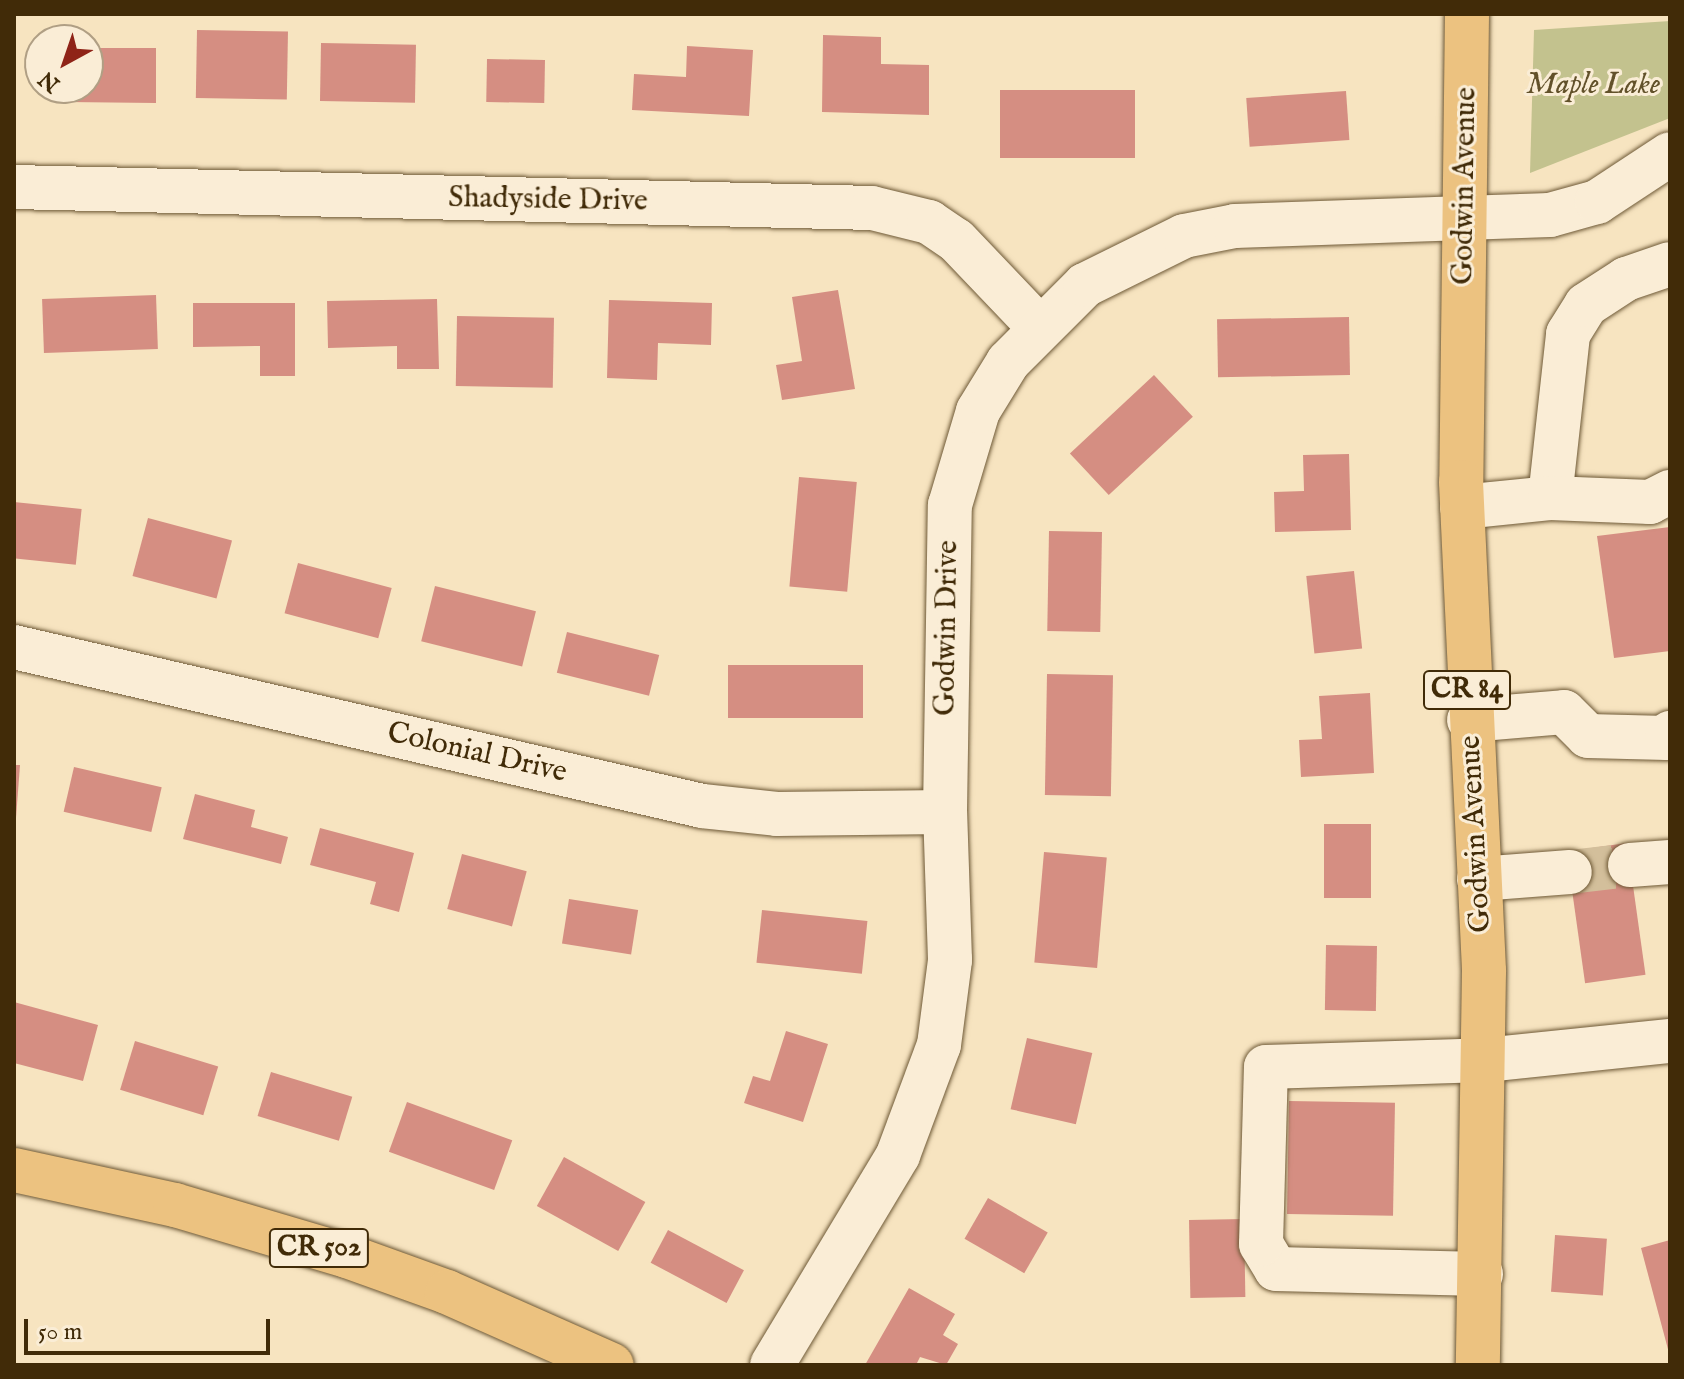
<!DOCTYPE html>
<html>
<head>
<meta charset="utf-8">
<style>
	body { margin:0 }
	#map { position:relative; width:1684px; height:1379px; overflow:hidden; background:#f7e4c0; font-family:"IM FELL English",serif }
	div>[style] { position:absolute }
	.green>* { inset:0; background:#c3c28e }
	.building>* { inset:0; background:#d58e82; transform-origin:0 0 }
	.minor-tunnel>* { height:44px; margin-top:-22px; transform-origin:0; background:repeating-linear-gradient(90deg,#d3bf9b 0 44px,transparent 0 66px) }
	.roads { filter:drop-shadow(0 0 2px #6e5936) drop-shadow(0 0 2px #6e5936) }
	.minor>* { height:44px; margin:-22px; padding:0 22px; transform-origin:22px; border-radius:22px; background:#faedd6 }
	.major>* { height:44px; margin:-22px; padding:0 22px; transform-origin:22px; border-radius:22px; background:#ecc280 }
	span { translate:-50% -50%; white-space:nowrap; text-align:center; line-height:1.15; -webkit-text-stroke:6px #faedd6; paint-order:stroke }
	.shield-label span { padding:2px 6px; background:#faedd6; border:2px solid; border-radius:6px; -webkit-text-stroke-width:0 }
	.shield-label { font-size:28px; color:#412b08; font-weight:700 }
	.park-label { font-size:30px; color:#62512a; font-style:italic }
	.street-label { font-size:30px; color:#412b08 }
	.frame { position:absolute; inset:0; border:16px solid #412b08; pointer-events:none }
	.north { position:absolute; left:24px; top:24px; width:80px; height:80px; box-sizing:border-box; background:#faedd6; border:2px solid #b09f84; border-radius:50%; rotate:220deg; font-size:22px; font-weight:700; line-height:32px; text-align:center; color:#412b08 }
	.north::after { content:''; display:block; margin:auto; width:28px; height:36px; background:#8f2418; clip-path:polygon(50% 0,100% 100%,50% 72%,0 100%) }
	.scale { position:absolute; left:24px; top:1319px; width:246px; height:36px; box-sizing:border-box; border:4px solid #412b08; border-top:0; padding-left:10px; font-size:24px; line-height:28px; white-space:nowrap; color:#412b08; -webkit-text-stroke:6px #faedd6; paint-order:stroke }
</style>
</head>
<body>
<div id="map">
	<div class="green">
		<div style="clip-path:polygon(1670px 21px,1670px 118px,1530px 173px,1534px 30px)"></div>
	</div>
	<div class="building">
		<div style="left:197px;top:30px;width:91px;height:68px;rotate:1deg"></div>
		<div style="clip-path:polygon(823px 35px,881px 37px,881px 64px,929px 65px,929px 115px,822px 112px)"></div>
		<div style="left:321px;top:43px;width:95px;height:58px;rotate:1deg"></div>
		<div style="clip-path:polygon(687px 46px,753px 50px,749px 116px,632px 110px,634px 74px,686px 77px)"></div>
		<div style="clip-path:polygon(88px 48px,156px 48px,156px 103px,67px 102px,67px 88px,88px 88px)"></div>
		<div style="left:487px;top:59px;width:58px;height:43px;rotate:1deg"></div>
		<div style="left:1000px;top:90px;width:135px;height:68px"></div>
		<div style="left:1346px;top:91px;width:49px;height:100px;rotate:86deg"></div>
		<div style="clip-path:polygon(838px 290px,855px 389px,782px 400px,776px 365px,802px 361px,792px 297px)"></div>
		<div style="left:156px;top:295px;width:54px;height:114px;rotate:88deg"></div>
		<div style="clip-path:polygon(437px 299px,439px 369px,397px 369px,397px 346px,328px 348px,327px 301px)"></div>
		<div style="clip-path:polygon(609px 300px,712px 303px,711px 345px,658px 343px,657px 380px,607px 378px)"></div>
		<div style="clip-path:polygon(193px 303px,295px 303px,295px 376px,260px 376px,260px 346px,193px 347px)"></div>
		<div style="left:457px;top:316px;width:97px;height:70px;rotate:1deg"></div>
		<div style="left:1349px;top:317px;width:58px;height:132px;rotate:89deg"></div>
		<div style="left:1154px;top:375px;width:57px;height:115px;rotate:47deg"></div>
		<div style="clip-path:polygon(1349px 454px,1351px 530px,1275px 532px,1274px 492px,1304px 491px,1303px 455px)"></div>
		<div style="left:799px;top:477px;width:58px;height:110px;rotate:5deg"></div>
		<div style="left:14px;top:502px;width:68px;height:56px;rotate:6deg"></div>
		<div style="left:148px;top:518px;width:87px;height:60px;rotate:15deg"></div>
		<div style="clip-path:polygon(1670px 527px,1670px 651px,1614px 658px,1597px 536px)"></div>
		<div style="left:1049px;top:531px;width:53px;height:100px;rotate:1deg"></div>
		<div style="left:298px;top:563px;width:97px;height:52px;rotate:15deg"></div>
		<div style="left:1354px;top:571px;width:78px;height:48px;rotate:84deg"></div>
		<div style="left:435px;top:586px;width:104px;height:57px;rotate:14deg"></div>
		<div style="left:567px;top:632px;width:95px;height:42px;rotate:14deg"></div>
		<div style="left:728px;top:665px;width:135px;height:53px"></div>
		<div style="left:1047px;top:674px;width:66px;height:121px;rotate:1deg"></div>
		<div style="clip-path:polygon(1370px 693px,1374px 773px,1301px 777px,1299px 740px,1322px 739px,1319px 696px)"></div>
		<div style="clip-path:polygon(14px 765px,20px 765px,16px 818px,14px 818px)"></div>
		<div style="left:74px;top:767px;width:90px;height:46px;rotate:13deg"></div>
		<div style="clip-path:polygon(195px 794px,255px 810px,251px 827px,288px 837px,281px 864px,183px 839px)"></div>
		<div style="left:1324px;top:824px;width:47px;height:74px"></div>
		<div style="clip-path:polygon(320px 828px,414px 853px,399px 912px,370px 904px,376px 882px,310px 865px)"></div>
		<div style="left:1627px;top:843px;width:133px;height:61px;rotate:82deg"></div>
		<div style="left:1044px;top:852px;width:63px;height:111px;rotate:5deg"></div>
		<div style="left:462px;top:854px;width:67px;height:57px;rotate:15deg"></div>
		<div style="left:569px;top:899px;width:70px;height:45px;rotate:9deg"></div>
		<div style="left:762px;top:910px;width:106px;height:53px;rotate:6deg"></div>
		<div style="left:1326px;top:945px;width:51px;height:65px;rotate:1deg"></div>
		<div style="clip-path:polygon(14px 1002px,98px 1025px,83px 1081px,14px 1063px)"></div>
		<div style="clip-path:polygon(786px 1031px,828px 1044px,803px 1122px,744px 1103px,753px 1076px,770px 1081px)"></div>
		<div style="left:1027px;top:1038px;width:67px;height:73px;rotate:13deg"></div>
		<div style="left:135px;top:1041px;width:87px;height:51px;rotate:17deg"></div>
		<div style="left:271px;top:1072px;width:85px;height:46px;rotate:17deg"></div>
		<div style="left:1289px;top:1101px;width:106px;height:113px;rotate:1deg"></div>
		<div style="left:407px;top:1102px;width:112px;height:53px;rotate:20deg"></div>
		<div style="left:564px;top:1157px;width:93px;height:56px;rotate:29deg"></div>
		<div style="left:988px;top:1198px;width:69px;height:47px;rotate:30deg"></div>
		<div style="left:1244px;top:1219px;width:78px;height:55px;rotate:89deg"></div>
		<div style="left:668px;top:1230px;width:86px;height:37px;rotate:28deg"></div>
		<div style="left:1555px;top:1235px;width:52px;height:57px;rotate:4deg"></div>
		<div style="clip-path:polygon(1670px 1240px,1670px 1353px,1669px 1353px,1641px 1248px)"></div>
		<div style="clip-path:polygon(909px 1288px,955px 1314px,943px 1335px,958px 1344px,946px 1365px,920px 1357px,916px 1365px,865px 1365px)"></div>
	</div>
	<div class="minor-tunnel">
		<div style="left:1570px;top:872px;width:60px;rotate:-6.7deg"></div>
	</div>
	<div class="roads">
		<div class="minor">
			<div style="left:14px;top:187px;width:858px;rotate:1.4deg"></div>
			<div style="left:872px;top:208px;width:59px;rotate:13.8deg"></div>
			<div style="left:929px;top:222px;width:32px;rotate:34deg"></div>
			<div style="left:956px;top:240px;width:119px;rotate:46.4deg"></div>
			<div style="left:1550px;top:498px;width:165px;rotate:-83.7deg"></div>
			<div style="left:1568px;top:334px;width:34px;rotate:-58deg"></div>
			<div style="left:1586px;top:305px;width:48px;rotate:-33deg"></div>
			<div style="left:1626px;top:279px;width:46px;rotate:-18.8deg"></div>
			<div style="left:1462px;top:507px;width:88px;rotate:-5.8deg"></div>
			<div style="left:1550px;top:498px;width:100px;rotate:2.3deg"></div>
			<div style="left:1650px;top:502px;width:22px;rotate:-27deg"></div>
			<div style="left:14px;top:647px;width:706px;rotate:13.01deg"></div>
			<div style="left:702px;top:806px;width:75px;rotate:6.1deg"></div>
			<div style="left:777px;top:814px;width:168px;rotate:-0.7deg"></div>
			<div style="left:1469px;top:720px;width:95px;rotate:-4.8deg"></div>
			<div style="left:1564px;top:712px;width:34px;rotate:45deg"></div>
			<div style="left:1588px;top:736px;width:79px;rotate:1.5deg"></div>
			<div style="left:1667px;top:738px;width:6px;rotate:-59deg"></div>
			<div style="left:1630px;top:865px;width:40px;rotate:-4.3deg"></div>
			<div style="left:1479px;top:879px;width:91px;rotate:-4.4deg"></div>
			<div style="left:1481px;top:1274px;width:205px;rotate:-178.6deg"></div>
			<div style="left:1276px;top:1269px;width:29px;rotate:-121deg"></div>
			<div style="left:1261px;top:1244px;width:177px;rotate:-88.4deg"></div>
			<div style="left:1266px;top:1067px;width:219px;rotate:-1.8deg"></div>
			<div style="left:1485px;top:1060px;width:186px;rotate:-5.9deg"></div>
			<div style="left:772px;top:1365px;width:245px;rotate:-59deg"></div>
			<div style="left:898px;top:1155px;width:117px;rotate:-69.6deg"></div>
			<div style="left:939px;top:1045px;width:86px;rotate:-82.6deg"></div>
			<div style="left:950px;top:960px;width:148px;rotate:-91.9deg"></div>
			<div style="left:945px;top:812px;width:307px;rotate:-89.1deg"></div>
			<div style="left:950px;top:505px;width:98px;rotate:-73.4deg"></div>
			<div style="left:978px;top:411px;width:57px;rotate:-58.5deg"></div>
			<div style="left:1008px;top:362px;width:109px;rotate:-45deg"></div>
			<div style="left:1085px;top:285px;width:110px;rotate:-26.3deg"></div>
			<div style="left:1184px;top:236px;width:52px;rotate:-11.1deg"></div>
			<div style="left:1235px;top:226px;width:315px;rotate:-2deg"></div>
			<div style="left:1550px;top:215px;width:49px;rotate:-15.5deg"></div>
			<div style="left:1597px;top:202px;width:87px;rotate:-33.3deg"></div>
		</div>
		<div class="major">
			<div style="left:1467px;top:14px;width:468px;rotate:90.7deg"></div>
			<div style="left:1461px;top:482px;width:490px;rotate:87.3deg"></div>
			<div style="left:1484px;top:971px;width:394px;rotate:90.9deg"></div>
			<div style="left:14px;top:1170px;width:165px;rotate:12.3deg"></div>
			<div style="left:175px;top:1205px;width:179px;rotate:16.5deg"></div>
			<div style="left:347px;top:1256px;width:106px;rotate:19.8deg"></div>
			<div style="left:447px;top:1292px;width:180px;rotate:23.9deg"></div>
		</div>
	</div>
	<div class="shield-label">
		<span style="left:1467px;top:690px">CR 84</span>
		<span style="left:319px;top:1248px">CR 502</span>
	</div>
	<div class="park-label">
		<span style="left:1593px;top:85px">Maple Lake</span>
	</div>
	<div class="street-label">
		<span style="left:1465px;top:186px;rotate:-89deg">Godwin Avenue</span>
		<span style="left:548px;top:200px;rotate:1deg">Shadyside Drive</span>
		<span style="left:947px;top:628px;rotate:-89deg">Godwin Drive</span>
		<span style="left:477px;top:753px;rotate:13deg">Colonial Drive</span>
		<span style="left:1476px;top:834px;rotate:-93deg">Godwin Avenue</span>
	</div>
	<div class="frame"></div>
	<div class="north">N</div>
	<div class="scale">50 m</div>
</div>
</body>
</html>
